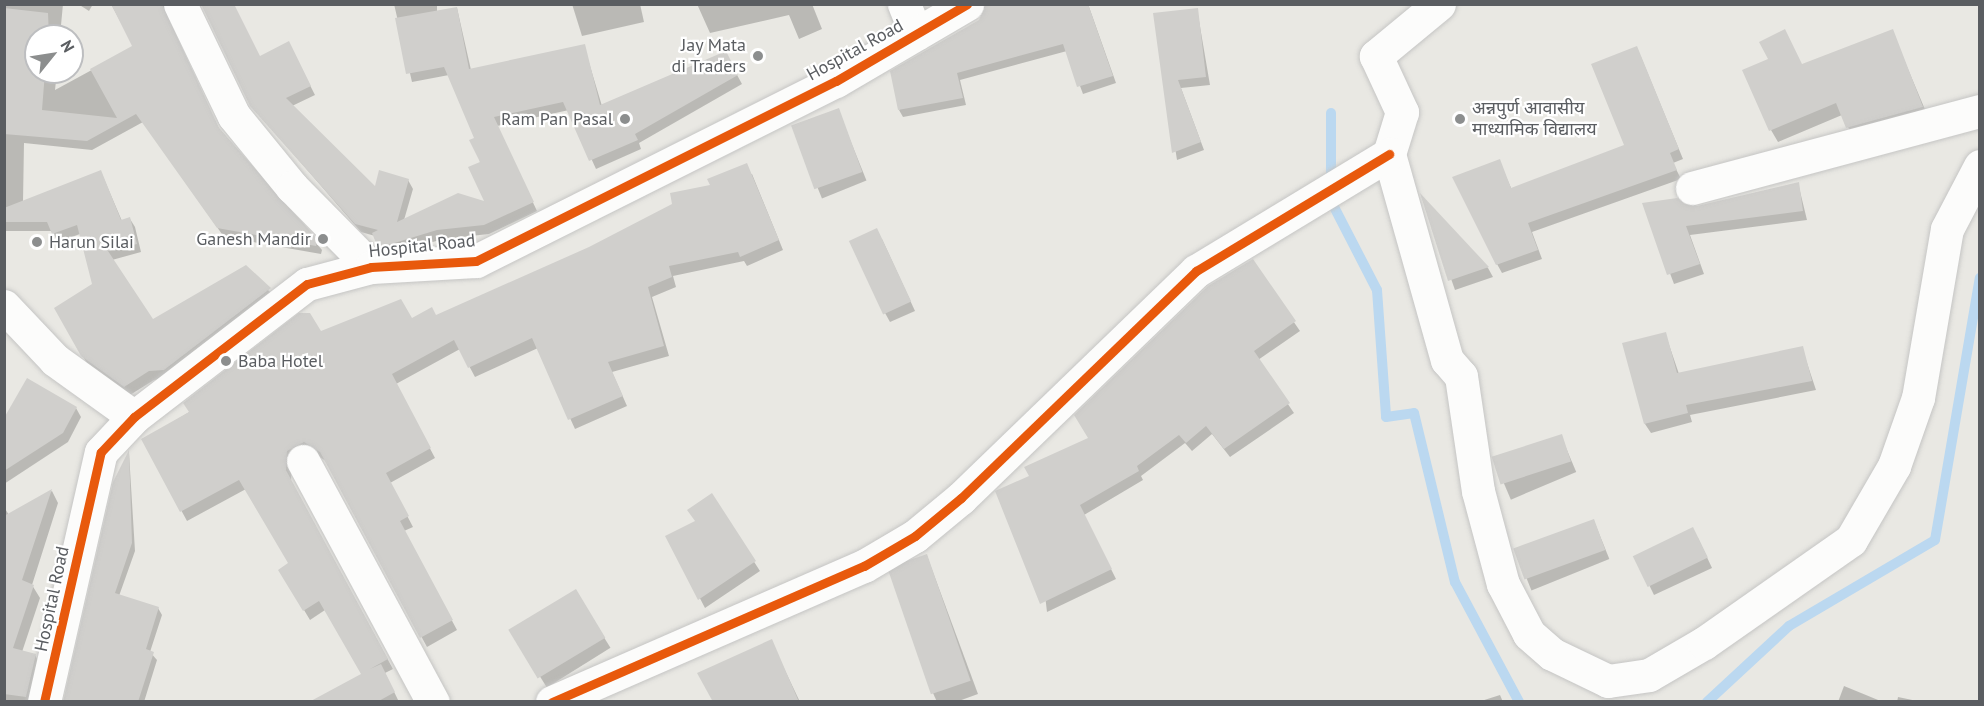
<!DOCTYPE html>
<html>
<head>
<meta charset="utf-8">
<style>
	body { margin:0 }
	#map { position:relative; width:1984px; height:706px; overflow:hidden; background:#e9e8e3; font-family:"PT Sans","Noto Sans Devanagari",sans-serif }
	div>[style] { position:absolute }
	.shadow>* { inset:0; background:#0003; transform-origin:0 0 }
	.stream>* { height:10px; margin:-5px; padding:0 5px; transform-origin:5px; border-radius:5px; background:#bbd8f0 }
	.building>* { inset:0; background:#d0cfcc; transform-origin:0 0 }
	.roads { filter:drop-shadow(0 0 2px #c5c5c4) drop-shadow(0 0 2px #c5c5c4) }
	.minor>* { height:33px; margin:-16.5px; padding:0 16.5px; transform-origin:16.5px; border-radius:16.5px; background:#fcfcfb }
	.cycleway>* { height:9px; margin:-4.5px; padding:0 4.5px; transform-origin:4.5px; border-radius:4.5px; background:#e8590c }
	.dots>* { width:16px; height:16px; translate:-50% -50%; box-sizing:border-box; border:3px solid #fff; border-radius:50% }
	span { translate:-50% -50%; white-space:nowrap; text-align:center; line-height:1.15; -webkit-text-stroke:4.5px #fff; paint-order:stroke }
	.poi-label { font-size:18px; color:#5a5d61 }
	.right { translate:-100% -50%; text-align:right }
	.left { translate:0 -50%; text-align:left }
	.street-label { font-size:18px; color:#5a5d61 }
	.frame { position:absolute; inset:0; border:6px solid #5a5d61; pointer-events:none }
	.north { position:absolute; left:24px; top:24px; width:60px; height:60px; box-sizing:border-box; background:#fff; border:2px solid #bdbec0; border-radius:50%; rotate:60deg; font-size:16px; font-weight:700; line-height:24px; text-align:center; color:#5a5d61 }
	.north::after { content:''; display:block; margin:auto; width:21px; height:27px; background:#8c8e8e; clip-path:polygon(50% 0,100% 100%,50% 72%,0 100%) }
</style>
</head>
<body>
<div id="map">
	<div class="shadow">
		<div style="clip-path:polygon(4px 4px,63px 4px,60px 36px,36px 36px,36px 72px,57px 72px,55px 90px,134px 47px,111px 4px,168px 4px,167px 22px,218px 127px,322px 250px,321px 254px,224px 237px,143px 122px,92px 150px,24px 143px,23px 202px,101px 172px,122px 221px,130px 219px,135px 227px,141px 252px,112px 260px,152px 321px,245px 267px,275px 297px,170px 378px,154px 380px,130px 395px,88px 365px,56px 309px,94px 284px,80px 234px,58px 242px,52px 231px,4px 231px)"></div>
		<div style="clip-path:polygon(78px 4px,93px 4px,89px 11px)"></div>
		<div style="clip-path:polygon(394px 4px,437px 4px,437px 12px,457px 8px,471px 70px,584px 46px,602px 106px,725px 53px,742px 84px,639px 143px,641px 149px,596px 169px,569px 110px,497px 126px,537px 211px,489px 234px,443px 239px,385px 256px,375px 236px,361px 232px,251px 105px,260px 58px,293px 52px,315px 95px,292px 106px,375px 189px,408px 180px,413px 189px,404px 220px,487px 203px,476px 139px,449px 75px,412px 82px)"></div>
		<div style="clip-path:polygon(572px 4px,640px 4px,644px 22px,582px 36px)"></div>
		<div style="clip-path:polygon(697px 4px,812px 4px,822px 29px,799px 39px,789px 15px,710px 33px)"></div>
		<div style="clip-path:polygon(985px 4px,1088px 4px,1116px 83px,1083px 94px,1067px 51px,960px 80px,966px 105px,903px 117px,899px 110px,980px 21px)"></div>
		<div style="clip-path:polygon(1197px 9px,1210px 85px,1181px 88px,1204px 150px,1177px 160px,1154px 15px)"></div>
		<div style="clip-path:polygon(1892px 31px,1929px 119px,1854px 139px,1842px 115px,1778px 142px,1771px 130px,1803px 66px)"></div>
		<div style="clip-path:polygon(1641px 57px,1683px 159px,1673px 163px,1681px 179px,1532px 232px,1542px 259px,1502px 273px,1497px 264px,1499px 161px,1512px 190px,1626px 145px)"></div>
		<div style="left:838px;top:110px;width:76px;height:48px;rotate:68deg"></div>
		<div style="clip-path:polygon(752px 174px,783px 250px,747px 266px,744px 261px,673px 276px,676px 287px,652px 297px,669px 356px,612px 372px,627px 406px,575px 429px,538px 348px,475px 377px,460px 349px,396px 384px,435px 458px,390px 483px,413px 527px,404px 531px,457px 630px,427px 647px,326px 461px,310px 451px,292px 461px,291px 481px,393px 669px,385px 673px,399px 702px,312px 702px,363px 675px,325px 610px,310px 620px,280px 570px,290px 564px,246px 489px,187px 521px,143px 440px,320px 333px,436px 316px,590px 249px,712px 186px)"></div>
		<div style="clip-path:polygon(1798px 183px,1807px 220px,1690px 235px,1704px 274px,1674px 284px,1644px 204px,1697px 208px)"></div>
		<div style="clip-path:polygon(1423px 199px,1488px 268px,1493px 277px,1455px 290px)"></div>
		<div style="clip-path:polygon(882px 239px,915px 311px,890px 322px,885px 313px)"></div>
		<div style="clip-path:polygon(1252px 261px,1300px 331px,1258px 360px,1294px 413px,1230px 457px,1212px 434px,1192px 451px,1185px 443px,1141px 476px,1143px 480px,1084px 515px,1116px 579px,1047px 612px,1031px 476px,1090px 438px)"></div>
		<div style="clip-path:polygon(1665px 333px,1679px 374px,1802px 348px,1816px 390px,1690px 415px,1692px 422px,1651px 433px,1645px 424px)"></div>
		<div style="clip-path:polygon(76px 408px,81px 417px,68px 442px,4px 484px,4px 449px)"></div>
		<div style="left:1561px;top:436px;width:39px;height:71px;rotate:67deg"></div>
		<div style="clip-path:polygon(129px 453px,135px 551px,119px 596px,158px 608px,162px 615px,150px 652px,157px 660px,144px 702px,65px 702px,115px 482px)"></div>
		<div style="clip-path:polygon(52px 491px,58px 503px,32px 585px,40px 598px,22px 652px,35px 655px,42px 668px,34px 702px,4px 702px,4px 507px,9px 515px)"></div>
		<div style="clip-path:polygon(711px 495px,760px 571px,705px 608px,668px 537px,696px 522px)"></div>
		<div style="left:1594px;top:521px;width:41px;height:84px;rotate:68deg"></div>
		<div style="clip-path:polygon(1698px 538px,1712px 568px,1654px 595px,1635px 556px)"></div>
		<div style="clip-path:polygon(927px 556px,978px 694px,956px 702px,937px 702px,933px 693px)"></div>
		<div style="left:575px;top:591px;width:67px;height:75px;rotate:58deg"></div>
		<div style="clip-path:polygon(771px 641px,800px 702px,715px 702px)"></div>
		<div style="clip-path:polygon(1844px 686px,1883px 702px,1838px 702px)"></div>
		<div style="clip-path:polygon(1500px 695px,1503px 702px,1478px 702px)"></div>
		<div style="clip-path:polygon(1898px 697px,1922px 702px,1897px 702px)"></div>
	</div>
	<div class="stream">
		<div style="left:1331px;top:113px;width:88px;rotate:90deg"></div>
		<div style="left:1331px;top:201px;width:100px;rotate:62.7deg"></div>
		<div style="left:1377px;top:290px;width:127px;rotate:85.9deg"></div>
		<div style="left:1386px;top:417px;width:28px;rotate:-8deg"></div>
		<div style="left:1414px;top:413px;width:174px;rotate:76.4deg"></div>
		<div style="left:1455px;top:582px;width:136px;rotate:61.9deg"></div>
		<div style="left:1707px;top:702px;width:112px;rotate:-42.8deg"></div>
		<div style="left:1789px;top:626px;width:169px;rotate:-30.5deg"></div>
		<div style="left:1935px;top:540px;width:266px;rotate:-80.3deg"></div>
	</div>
	<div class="building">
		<div style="clip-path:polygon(111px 4px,162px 4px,219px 128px,318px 240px,316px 246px,217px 228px,136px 114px,87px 141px,4px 134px,4px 8px,48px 13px,49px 36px,36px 36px,36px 72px,45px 72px,42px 110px,117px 118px,90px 69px,132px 46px)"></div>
		<div style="clip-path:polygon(201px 4px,234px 4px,260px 56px,289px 41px,311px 86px,286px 98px,375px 186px,379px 170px,409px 179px,397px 222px,458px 193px,484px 201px,468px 167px,480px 162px,469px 140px,474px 138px,444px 67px,406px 74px,395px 18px,457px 7px,469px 69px,585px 44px,600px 105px,726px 51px,738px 75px,635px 134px,638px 140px,589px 161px,563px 102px,494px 117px,534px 202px,484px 225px,437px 230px,378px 248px,372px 233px,378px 230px,355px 224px,250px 106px)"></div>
		<div style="clip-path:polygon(986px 4px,1088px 4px,1113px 76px,1077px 87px,1063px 44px,957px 73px,963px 98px,898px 110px,890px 71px,979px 20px)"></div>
		<div style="clip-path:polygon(1198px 8px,1206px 77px,1178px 80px,1201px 142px,1172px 153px,1153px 13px)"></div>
		<div style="clip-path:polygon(1785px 29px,1802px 64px,1893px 29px,1923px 107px,1846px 128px,1836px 103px,1769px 131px,1742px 70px,1768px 59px,1759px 42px)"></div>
		<div style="clip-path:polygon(1637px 46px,1679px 149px,1670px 153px,1677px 170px,1528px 223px,1538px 250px,1496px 265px,1452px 177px,1500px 159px,1511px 188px,1624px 145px,1591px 64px)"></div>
		<div style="left:839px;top:108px;width:68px;height:51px;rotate:70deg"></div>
		<div style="clip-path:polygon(747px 163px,779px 240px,740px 257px,738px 252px,669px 266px,672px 277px,648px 287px,664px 346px,608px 362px,623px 396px,568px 420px,532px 338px,468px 368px,454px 340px,392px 374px,431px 448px,386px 473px,409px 516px,400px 521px,453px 620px,420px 638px,320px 452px,304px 442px,287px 451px,286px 470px,388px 659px,370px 669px,381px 664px,395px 692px,377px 702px,309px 702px,361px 674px,319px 601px,303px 611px,278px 570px,288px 563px,239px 480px,180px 512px,141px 439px,189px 412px,183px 403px,299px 313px,310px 313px,321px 331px,401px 299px,412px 318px,432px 307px,436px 315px,589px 247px,672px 204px,670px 193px,710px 185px,707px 179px)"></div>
		<div style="clip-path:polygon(101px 170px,121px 220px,130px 217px,137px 244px,108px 251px,153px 319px,246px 265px,271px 288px,164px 370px,149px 371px,124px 387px,81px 356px,54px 308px,92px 284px,77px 225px,52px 234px,47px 222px,4px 222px,4px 208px)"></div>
		<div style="clip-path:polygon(1799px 182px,1803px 211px,1686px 226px,1700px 264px,1667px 275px,1642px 203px,1677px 198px,1697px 206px)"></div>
		<div style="clip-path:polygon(1420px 193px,1489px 267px,1448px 281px)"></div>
		<div style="left:877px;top:228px;width:81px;height:31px;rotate:65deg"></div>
		<div style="clip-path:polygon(1253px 259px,1296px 321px,1254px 351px,1290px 403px,1224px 449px,1206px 426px,1186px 443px,1179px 435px,1137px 466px,1139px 471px,1080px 505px,1112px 569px,1040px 604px,995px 491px,1029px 476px,1024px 467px,1088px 438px,1074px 415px,1208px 286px)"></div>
		<div style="clip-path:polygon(1666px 332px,1677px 373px,1803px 346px,1812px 381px,1686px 405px,1688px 413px,1644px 424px,1622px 343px)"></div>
		<div style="clip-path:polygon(27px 378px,77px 407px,63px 433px,4px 471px,4px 418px)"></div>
		<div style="left:1562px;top:434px;width:29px;height:74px;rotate:72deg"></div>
		<div style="clip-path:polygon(129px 450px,132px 543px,115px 593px,159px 607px,146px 649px,154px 652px,138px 702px,63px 702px,113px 482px)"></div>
		<div style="clip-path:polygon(52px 489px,22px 580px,34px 585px,13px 648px,36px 654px,26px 697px,4px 694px,4px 516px)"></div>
		<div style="clip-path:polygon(712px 493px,756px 561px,698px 600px,665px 536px,695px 521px,687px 510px)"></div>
		<div style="left:1594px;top:519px;width:33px;height:86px;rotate:70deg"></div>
		<div style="left:1693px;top:527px;width:34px;height:67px;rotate:64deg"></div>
		<div style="left:927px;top:554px;width:134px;height:42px;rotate:71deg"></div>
		<div style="left:576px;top:589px;width:57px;height:79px;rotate:59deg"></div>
		<div style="clip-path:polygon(772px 639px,799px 702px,713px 702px,697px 673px)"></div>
	</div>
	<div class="roads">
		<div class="minor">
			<div style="left:180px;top:4px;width:124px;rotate:64.3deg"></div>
			<div style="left:234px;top:116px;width:92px;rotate:50.8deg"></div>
			<div style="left:292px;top:187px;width:112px;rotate:45.4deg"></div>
			<div style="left:904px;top:4px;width:32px;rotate:68deg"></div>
			<div style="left:1439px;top:4px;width:82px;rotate:140.5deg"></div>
			<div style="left:1376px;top:56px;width:62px;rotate:65.1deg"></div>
			<div style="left:1402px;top:112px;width:44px;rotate:107.2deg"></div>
			<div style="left:1389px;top:154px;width:214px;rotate:74.3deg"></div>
			<div style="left:1447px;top:360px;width:21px;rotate:49deg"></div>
			<div style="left:1461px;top:376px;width:116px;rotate:81.6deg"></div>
			<div style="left:1478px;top:491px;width:96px;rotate:75deg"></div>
			<div style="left:1503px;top:584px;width:56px;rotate:62.5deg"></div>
			<div style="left:1529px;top:634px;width:30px;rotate:41deg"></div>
			<div style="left:1552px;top:654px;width:62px;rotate:25.7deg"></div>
			<div style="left:1608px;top:681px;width:41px;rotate:-8.3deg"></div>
			<div style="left:1649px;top:675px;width:64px;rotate:-30.2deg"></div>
			<div style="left:1704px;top:643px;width:179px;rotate:-35deg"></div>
			<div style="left:1851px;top:540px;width:86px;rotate:-59.8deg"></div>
			<div style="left:1894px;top:466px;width:72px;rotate:-70.6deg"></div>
			<div style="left:1918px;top:398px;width:171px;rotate:-80.3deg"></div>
			<div style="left:1947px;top:229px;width:71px;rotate:-62.4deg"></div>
			<div style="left:1692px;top:188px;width:298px;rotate:-15deg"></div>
			<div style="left:4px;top:306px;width:74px;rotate:46.6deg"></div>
			<div style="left:55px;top:360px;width:97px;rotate:35.8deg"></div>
			<div style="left:303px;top:461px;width:274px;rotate:61.7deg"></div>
			<div style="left:44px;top:702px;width:256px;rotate:-77.2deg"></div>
			<div style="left:101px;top:452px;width:48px;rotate:-46.7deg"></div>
			<div style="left:134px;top:417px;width:218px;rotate:-37.6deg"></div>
			<div style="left:307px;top:284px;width:66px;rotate:-14.9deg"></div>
			<div style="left:371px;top:267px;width:105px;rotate:-3.3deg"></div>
			<div style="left:476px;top:261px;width:402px;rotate:-26.6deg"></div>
			<div style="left:836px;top:81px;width:152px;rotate:-30.4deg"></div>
			<div style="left:552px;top:702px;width:340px;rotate:-23.6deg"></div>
			<div style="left:864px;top:566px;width:59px;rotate:-30.5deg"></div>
			<div style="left:915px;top:536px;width:60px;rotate:-39.6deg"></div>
			<div style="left:961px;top:498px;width:327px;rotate:-44deg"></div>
			<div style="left:1196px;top:271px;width:226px;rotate:-31.2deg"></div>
		</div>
	</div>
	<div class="cycleway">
		<div style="left:44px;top:702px;width:256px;rotate:-77.2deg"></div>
		<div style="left:101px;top:452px;width:48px;rotate:-46.7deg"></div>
		<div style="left:134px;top:417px;width:218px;rotate:-37.6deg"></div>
		<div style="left:307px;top:284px;width:66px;rotate:-14.9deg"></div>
		<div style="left:371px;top:267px;width:105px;rotate:-3.3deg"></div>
		<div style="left:476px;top:261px;width:402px;rotate:-26.6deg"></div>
		<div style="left:836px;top:81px;width:152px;rotate:-30.4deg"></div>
		<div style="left:552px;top:702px;width:340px;rotate:-23.6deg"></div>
		<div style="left:864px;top:566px;width:59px;rotate:-30.5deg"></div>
		<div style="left:915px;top:536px;width:60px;rotate:-39.6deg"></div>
		<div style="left:961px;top:498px;width:327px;rotate:-44deg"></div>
		<div style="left:1196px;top:271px;width:226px;rotate:-31.2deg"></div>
	</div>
	<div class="dots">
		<div style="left:758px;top:56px;background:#8c8e8e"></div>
		<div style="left:625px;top:119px;background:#8c8e8e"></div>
		<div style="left:1460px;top:119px;background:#8c8e8e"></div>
		<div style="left:323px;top:239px;background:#8c8e8e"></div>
		<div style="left:37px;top:242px;background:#8c8e8e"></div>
		<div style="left:226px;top:361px;background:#8c8e8e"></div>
	</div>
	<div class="poi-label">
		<span class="right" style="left:746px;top:56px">Jay Mata<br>di Traders</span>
		<span class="left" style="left:1472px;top:119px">अन्नपुर्ण आवासीय<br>माध्यामिक विद्यालय</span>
		<span class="right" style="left:613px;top:119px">Ram Pan Pasal</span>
		<span class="right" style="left:311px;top:239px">Ganesh Mandir</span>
		<span class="left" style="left:49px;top:242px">Harun Silai</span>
		<span class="left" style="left:238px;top:361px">Baba Hotel</span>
	</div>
	<div class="street-label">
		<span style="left:855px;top:50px;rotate:-29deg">Hospital Road</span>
		<span style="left:422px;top:246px;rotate:-6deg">Hospital Road</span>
		<span style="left:52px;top:599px;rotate:-78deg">Hospital Road</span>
	</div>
	<div class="frame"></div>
	<div class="north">N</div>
</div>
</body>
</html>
